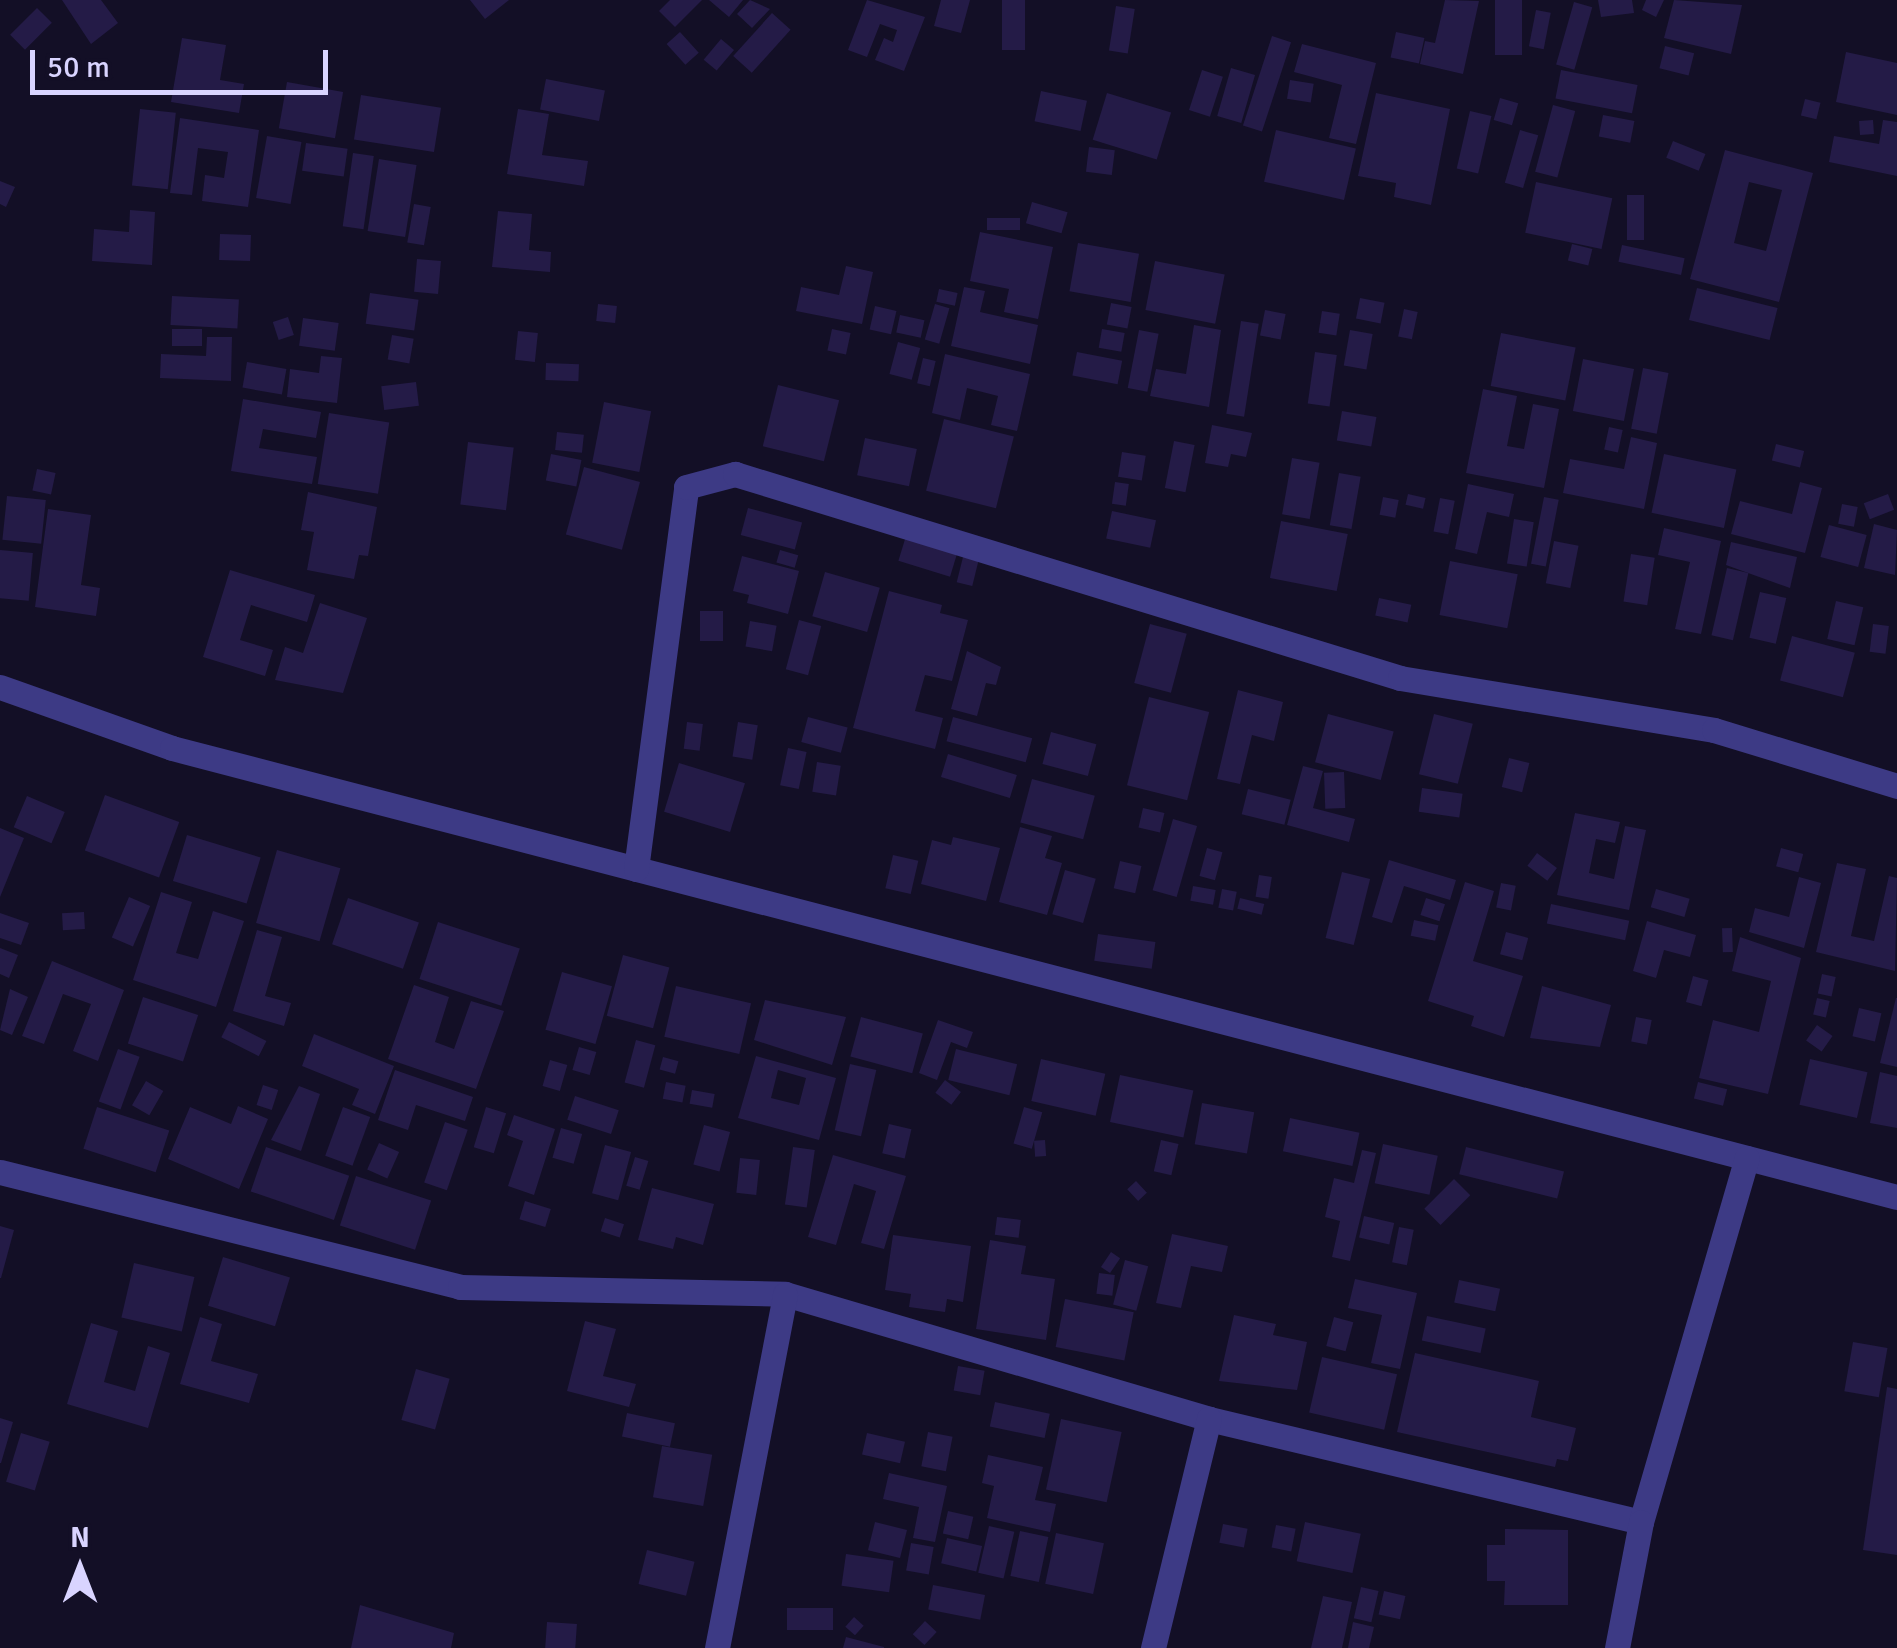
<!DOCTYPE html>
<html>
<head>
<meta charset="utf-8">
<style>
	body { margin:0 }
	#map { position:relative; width:1897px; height:1648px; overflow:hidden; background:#130f26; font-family:Signika,sans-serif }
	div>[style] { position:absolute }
	.building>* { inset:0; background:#241b47; transform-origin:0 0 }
	.minor>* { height:25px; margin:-12.5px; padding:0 12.5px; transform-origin:12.5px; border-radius:12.5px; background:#3d3a85 }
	span { translate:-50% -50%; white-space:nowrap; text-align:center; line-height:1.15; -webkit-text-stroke:9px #130f26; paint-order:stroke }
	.north { position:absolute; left:30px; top:1518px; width:100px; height:100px; -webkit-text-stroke:8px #130f26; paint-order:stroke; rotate:0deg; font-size:28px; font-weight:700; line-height:40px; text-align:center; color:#d9d4ff }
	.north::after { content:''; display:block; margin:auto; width:35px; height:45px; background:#d9d4ff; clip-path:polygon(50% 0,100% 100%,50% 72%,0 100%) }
	.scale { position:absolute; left:30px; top:50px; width:298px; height:45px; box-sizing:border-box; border:5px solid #d9d4ff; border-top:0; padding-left:12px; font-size:30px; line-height:35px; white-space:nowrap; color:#d9d4ff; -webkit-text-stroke:8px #130f26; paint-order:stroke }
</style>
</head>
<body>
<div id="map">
	<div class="building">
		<div style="clip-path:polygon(62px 0,101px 0,118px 23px,91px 44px)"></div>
		<div style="clip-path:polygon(470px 0,509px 0,485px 19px)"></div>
		<div style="clip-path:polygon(670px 0,702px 0,675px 27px,659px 11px)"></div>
		<div style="clip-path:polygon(709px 0,743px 0,729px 17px)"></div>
		<div style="clip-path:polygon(750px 0,770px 9px,752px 28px,737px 14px)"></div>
		<div style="clip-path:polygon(867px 0,925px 17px,904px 71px,875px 60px,884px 38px,893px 42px,897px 30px,880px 24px,867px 57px,848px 50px)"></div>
		<div style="clip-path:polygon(941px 0,970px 0,961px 33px,934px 26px)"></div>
		<div style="left:1002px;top:0;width:23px;height:50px"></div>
		<div style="clip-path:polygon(1445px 0,1479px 1px,1463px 74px,1420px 64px,1425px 41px,1435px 43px)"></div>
		<div style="left:1495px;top:0;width:27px;height:55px"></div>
		<div style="clip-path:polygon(1598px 0,1632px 0,1634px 13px,1601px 17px)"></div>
		<div style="clip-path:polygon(1646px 0,1664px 0,1656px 17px,1642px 10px)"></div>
		<div style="clip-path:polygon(1674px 0,1742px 5px,1731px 54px,1664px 38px)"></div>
		<div style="left:1574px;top:2px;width:19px;height:65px;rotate:16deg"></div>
		<div style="left:1116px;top:6px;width:19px;height:45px;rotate:9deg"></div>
		<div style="left:37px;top:8px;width:21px;height:38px;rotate:45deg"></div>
		<div style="left:1536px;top:10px;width:15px;height:37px;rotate:11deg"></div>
		<div style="left:772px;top:13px;width:25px;height:58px;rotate:42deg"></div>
		<div style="left:680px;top:32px;width:28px;height:18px;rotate:48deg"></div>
		<div style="left:1396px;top:32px;width:29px;height:26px;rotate:12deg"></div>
		<div style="left:1272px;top:36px;width:20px;height:94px;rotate:18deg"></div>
		<div style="clip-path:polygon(182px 38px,226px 45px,220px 80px,244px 84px,239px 113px,171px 102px)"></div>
		<div style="left:721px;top:39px;width:17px;height:27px;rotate:40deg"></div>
		<div style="clip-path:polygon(1302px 44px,1376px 63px,1356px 144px,1329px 138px,1342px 85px,1294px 72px)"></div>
		<div style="left:1665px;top:46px;width:30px;height:23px;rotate:14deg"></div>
		<div style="clip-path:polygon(1846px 52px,1897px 63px,1897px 115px,1836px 102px)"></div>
		<div style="left:1231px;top:68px;width:25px;height:50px;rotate:16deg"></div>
		<div style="left:1202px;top:70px;width:22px;height:42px;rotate:18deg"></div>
		<div style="left:1561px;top:70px;width:78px;height:29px;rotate:11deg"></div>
		<div style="left:546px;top:79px;width:60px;height:31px;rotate:11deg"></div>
		<div style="left:1290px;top:80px;width:24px;height:19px;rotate:9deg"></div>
		<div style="left:287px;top:82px;width:57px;height:47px;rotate:10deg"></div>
		<div style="left:1041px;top:91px;width:47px;height:31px;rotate:12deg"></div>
		<div style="left:1107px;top:93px;width:67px;height:49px;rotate:17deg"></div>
		<div style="clip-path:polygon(1376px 93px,1450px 109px,1431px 205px,1394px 197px,1396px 183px,1358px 176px)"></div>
		<div style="left:361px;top:95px;width:81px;height:45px;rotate:9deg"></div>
		<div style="left:1500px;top:98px;width:19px;height:23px;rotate:16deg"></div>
		<div style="left:1805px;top:99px;width:16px;height:17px;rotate:14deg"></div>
		<div style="left:1553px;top:105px;width:23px;height:69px;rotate:15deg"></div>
		<div style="left:140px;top:109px;width:36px;height:77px;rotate:6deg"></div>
		<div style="clip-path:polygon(518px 109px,549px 114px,542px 155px,588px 161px,584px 186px,507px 174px)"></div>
		<div style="left:1470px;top:111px;width:22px;height:59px;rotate:13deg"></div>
		<div style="left:1603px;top:115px;width:32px;height:22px;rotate:11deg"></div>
		<div style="clip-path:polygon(180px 118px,259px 130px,248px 207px,202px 201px,205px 175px,224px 178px,228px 152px,198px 148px,192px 195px,170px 193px)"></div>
		<div style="left:1873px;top:120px;width:14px;height:14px;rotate:86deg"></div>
		<div style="clip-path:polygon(1883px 120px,1897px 122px,1897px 176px,1829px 162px,1834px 136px,1879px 144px)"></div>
		<div style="left:1276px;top:130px;width:82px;height:53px;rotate:13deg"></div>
		<div style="left:1520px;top:130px;width:19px;height:55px;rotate:16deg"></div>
		<div style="left:267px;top:136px;width:35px;height:63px;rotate:10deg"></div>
		<div style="left:1673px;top:141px;width:35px;height:18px;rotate:22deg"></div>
		<div style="left:306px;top:143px;width:42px;height:28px;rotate:8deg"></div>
		<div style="left:1089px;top:147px;width:26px;height:25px;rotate:7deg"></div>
		<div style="clip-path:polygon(evenodd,1725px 150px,1813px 173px,1779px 302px,1690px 279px,1725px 150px,1749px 182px,1782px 190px,1766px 251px,1734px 243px,1749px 182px)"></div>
		<div style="left:353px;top:153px;width:21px;height:74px;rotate:8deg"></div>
		<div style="left:379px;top:159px;width:38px;height:73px;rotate:9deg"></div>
		<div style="clip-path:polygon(0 181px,15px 187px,6px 207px,0 204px)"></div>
		<div style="left:1536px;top:182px;width:78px;height:52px;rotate:12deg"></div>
		<div style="left:1627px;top:195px;width:17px;height:45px"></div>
		<div style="left:1032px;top:202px;width:37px;height:22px;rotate:16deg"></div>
		<div style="left:414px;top:204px;width:17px;height:39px;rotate:10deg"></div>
		<div style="clip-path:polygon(130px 210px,155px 212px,152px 265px,92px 261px,94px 229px,129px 232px)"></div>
		<div style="clip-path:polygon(498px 211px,532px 214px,529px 250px,551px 252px,550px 272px,492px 267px)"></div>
		<div style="left:987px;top:218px;width:33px;height:12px"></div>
		<div style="clip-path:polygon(980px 232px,1053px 247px,1038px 319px,1004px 312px,1009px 289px,970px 281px)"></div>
		<div style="left:220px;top:234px;width:31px;height:26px;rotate:2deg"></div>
		<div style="left:1078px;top:243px;width:62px;height:49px;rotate:10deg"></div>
		<div style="left:1572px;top:244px;width:21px;height:17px;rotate:14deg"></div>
		<div style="left:1622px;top:245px;width:64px;height:17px;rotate:12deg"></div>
		<div style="left:417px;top:259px;width:24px;height:33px;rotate:5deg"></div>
		<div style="left:1155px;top:261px;width:71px;height:50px;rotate:11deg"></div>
		<div style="clip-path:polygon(846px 266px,873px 272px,862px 324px,796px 311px,801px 287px,839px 295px)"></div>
		<div style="clip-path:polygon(964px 287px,985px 291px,980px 312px,1038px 325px,1030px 364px,951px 346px)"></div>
		<div style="left:1697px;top:288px;width:83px;height:33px;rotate:14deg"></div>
		<div style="left:939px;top:289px;width:19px;height:13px;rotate:12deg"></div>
		<div style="left:370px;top:293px;width:49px;height:31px;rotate:8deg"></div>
		<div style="left:172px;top:296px;width:67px;height:29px;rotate:3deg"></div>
		<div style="left:1360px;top:298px;width:25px;height:21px;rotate:11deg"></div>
		<div style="left:1111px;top:303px;width:21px;height:22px;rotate:11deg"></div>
		<div style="left:598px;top:304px;width:19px;height:17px;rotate:6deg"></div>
		<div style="left:935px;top:304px;width:15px;height:37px;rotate:16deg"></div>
		<div style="left:875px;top:306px;width:22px;height:24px;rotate:13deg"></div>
		<div style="left:1404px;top:309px;width:14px;height:28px;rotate:12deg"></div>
		<div style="left:1265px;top:310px;width:21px;height:26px;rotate:11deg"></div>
		<div style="left:1322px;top:311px;width:18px;height:22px;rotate:9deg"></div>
		<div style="left:900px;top:315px;width:25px;height:18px;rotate:12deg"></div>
		<div style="left:288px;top:317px;width:19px;height:16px;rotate:72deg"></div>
		<div style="left:303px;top:318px;width:36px;height:28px;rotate:8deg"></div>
		<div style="left:1241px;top:321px;width:18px;height:94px;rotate:9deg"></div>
		<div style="clip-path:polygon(1194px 325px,1221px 330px,1209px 407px,1150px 396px,1156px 369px,1186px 374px)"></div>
		<div style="left:172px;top:329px;width:30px;height:17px"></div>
		<div style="left:832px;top:329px;width:19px;height:22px;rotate:12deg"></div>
		<div style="left:1102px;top:329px;width:23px;height:19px;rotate:10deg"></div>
		<div style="left:1139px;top:330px;width:20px;height:59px;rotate:11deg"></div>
		<div style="left:1350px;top:330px;width:23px;height:36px;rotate:10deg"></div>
		<div style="left:518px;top:331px;width:20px;height:29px;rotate:6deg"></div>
		<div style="left:1501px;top:333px;width:76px;height:54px;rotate:11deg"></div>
		<div style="left:392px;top:335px;width:22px;height:25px;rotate:10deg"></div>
		<div style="clip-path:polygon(207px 337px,232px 337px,231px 381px,160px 378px,161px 354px,206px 356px)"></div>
		<div style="left:898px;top:342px;width:23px;height:33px;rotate:15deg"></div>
		<div style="left:1077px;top:352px;width:46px;height:24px;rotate:11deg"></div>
		<div style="left:1315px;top:352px;width:22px;height:52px;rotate:8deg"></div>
		<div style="clip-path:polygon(945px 354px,1030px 374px,1017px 431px,991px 425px,998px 396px,967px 388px,960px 420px,932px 413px)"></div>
		<div style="clip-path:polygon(321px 356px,342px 358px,337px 403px,287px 397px,290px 369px,319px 373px)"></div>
		<div style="left:923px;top:358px;width:13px;height:26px;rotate:13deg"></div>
		<div style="left:1583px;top:359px;width:52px;height:53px;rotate:11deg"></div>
		<div style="left:247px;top:362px;width:40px;height:26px;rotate:10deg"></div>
		<div style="left:546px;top:363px;width:33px;height:17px;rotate:2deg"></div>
		<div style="left:1643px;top:368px;width:26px;height:62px;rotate:11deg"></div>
		<div style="left:416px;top:382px;width:24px;height:35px;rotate:83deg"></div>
		<div style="left:778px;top:385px;width:63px;height:63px;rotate:14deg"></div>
		<div style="clip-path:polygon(1483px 389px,1517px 396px,1507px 446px,1524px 449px,1533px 404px,1559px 409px,1544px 488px,1466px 473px)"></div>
		<div style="clip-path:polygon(243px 399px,321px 412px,316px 438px,263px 429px,259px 448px,317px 457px,312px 484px,231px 471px)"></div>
		<div style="left:604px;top:402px;width:48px;height:62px;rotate:11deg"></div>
		<div style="left:1342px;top:411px;width:35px;height:30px;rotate:10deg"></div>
		<div style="left:329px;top:413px;width:61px;height:72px;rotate:9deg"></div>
		<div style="left:944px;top:419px;width:72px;height:74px;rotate:14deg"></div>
		<div style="clip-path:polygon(1212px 425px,1252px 433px,1246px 457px,1231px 454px,1228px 467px,1205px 463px)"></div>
		<div style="left:1609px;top:427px;width:14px;height:23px;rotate:12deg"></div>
		<div style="left:557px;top:432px;width:27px;height:18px;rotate:6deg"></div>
		<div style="clip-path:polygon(1631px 437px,1657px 443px,1644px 509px,1563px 493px,1570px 459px,1624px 469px)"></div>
		<div style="left:865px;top:438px;width:53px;height:38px;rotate:12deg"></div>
		<div style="left:1174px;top:441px;width:21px;height:48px;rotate:11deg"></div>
		<div style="left:468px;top:442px;width:46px;height:63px;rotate:7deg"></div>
		<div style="left:1776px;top:444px;width:29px;height:17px;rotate:14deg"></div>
		<div style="left:1122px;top:452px;width:24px;height:25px;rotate:9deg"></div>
		<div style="left:551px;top:454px;width:31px;height:27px;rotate:11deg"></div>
		<div style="left:1664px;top:454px;width:74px;height:60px;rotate:12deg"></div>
		<div style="left:1292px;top:458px;width:28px;height:57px;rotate:10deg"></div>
		<div style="left:584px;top:467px;width:58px;height:70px;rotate:15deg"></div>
		<div style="left:37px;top:469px;width:19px;height:22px;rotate:12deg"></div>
		<div style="left:1339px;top:473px;width:22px;height:53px;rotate:10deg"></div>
		<div style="left:1115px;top:482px;width:14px;height:22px;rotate:8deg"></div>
		<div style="clip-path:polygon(1800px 482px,1822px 488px,1805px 553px,1731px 534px,1740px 501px,1792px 514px)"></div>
		<div style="clip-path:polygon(1468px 484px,1514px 494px,1509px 517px,1487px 512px,1477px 554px,1455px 549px)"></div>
		<div style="clip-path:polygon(308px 492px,377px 507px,368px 556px,359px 555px,354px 579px,307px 570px,314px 532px,301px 530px)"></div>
		<div style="left:1408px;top:494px;width:18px;height:11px;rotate:13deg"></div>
		<div style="left:1888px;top:494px;width:17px;height:26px;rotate:69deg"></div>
		<div style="left:7px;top:496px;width:39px;height:44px;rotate:6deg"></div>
		<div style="left:1383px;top:497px;width:16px;height:18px;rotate:11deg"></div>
		<div style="left:1544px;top:497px;width:15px;height:68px;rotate:11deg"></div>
		<div style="left:1440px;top:498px;width:15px;height:34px;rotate:11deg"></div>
		<div style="left:1842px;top:504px;width:16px;height:20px;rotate:11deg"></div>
		<div style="left:748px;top:508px;width:56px;height:28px;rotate:15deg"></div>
		<div style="clip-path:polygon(48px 509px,91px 515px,81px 585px,100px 588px,96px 616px,35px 607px)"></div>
		<div style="left:1112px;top:511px;width:45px;height:28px;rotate:12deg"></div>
		<div style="left:1514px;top:519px;width:20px;height:45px;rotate:9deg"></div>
		<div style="left:1281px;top:521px;width:68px;height:58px;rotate:11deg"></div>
		<div style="clip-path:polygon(1874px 524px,1897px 530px,1895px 575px,1864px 568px)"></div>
		<div style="left:1829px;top:525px;width:39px;height:33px;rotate:15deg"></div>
		<div style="clip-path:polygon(1664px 528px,1721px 541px,1701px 634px,1675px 629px,1690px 562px,1658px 555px)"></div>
		<div style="left:906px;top:536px;width:54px;height:26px;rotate:17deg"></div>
		<div style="left:1554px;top:541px;width:25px;height:43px;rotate:11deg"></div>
		<div style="clip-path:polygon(1731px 542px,1797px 557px,1790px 588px,1726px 565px)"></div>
		<div style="left:0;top:550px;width:33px;height:48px;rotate:5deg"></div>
		<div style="left:780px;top:550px;width:19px;height:13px;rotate:16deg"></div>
		<div style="left:1631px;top:554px;width:24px;height:48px;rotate:9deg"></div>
		<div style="clip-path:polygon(742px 556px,799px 571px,788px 614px,747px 603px,749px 595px,733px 591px)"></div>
		<div style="left:963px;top:557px;width:16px;height:26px;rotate:14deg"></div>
		<div style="left:1450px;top:561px;width:69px;height:55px;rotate:11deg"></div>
		<div style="left:1727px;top:568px;width:22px;height:69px;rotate:13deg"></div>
		<div style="clip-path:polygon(230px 570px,315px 595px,307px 622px,251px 605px,240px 640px,273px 650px,265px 676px,203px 657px)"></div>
		<div style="left:825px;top:572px;width:57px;height:46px;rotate:16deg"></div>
		<div style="clip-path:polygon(889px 591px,942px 605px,940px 613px,968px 620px,952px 681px,925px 675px,915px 711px,943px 718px,935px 749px,853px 728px)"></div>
		<div style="left:1760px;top:592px;width:27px;height:47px;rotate:13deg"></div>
		<div style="left:1379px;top:598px;width:33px;height:18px;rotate:12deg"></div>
		<div style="left:1836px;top:601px;width:28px;height:39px;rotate:13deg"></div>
		<div style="clip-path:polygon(320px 603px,367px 618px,343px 693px,275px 680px,285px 647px,303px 653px)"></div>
		<div style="left:700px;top:611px;width:23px;height:30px"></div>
		<div style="left:799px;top:620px;width:23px;height:51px;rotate:15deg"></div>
		<div style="left:750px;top:621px;width:27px;height:26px;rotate:10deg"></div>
		<div style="left:1150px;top:624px;width:38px;height:61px;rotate:15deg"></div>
		<div style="left:1873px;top:624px;width:16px;height:28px;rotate:7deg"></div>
		<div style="left:1792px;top:636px;width:65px;height:46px;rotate:15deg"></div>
		<div style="clip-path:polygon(967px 651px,1001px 667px,996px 685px,986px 683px,977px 716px,951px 709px)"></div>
		<div style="clip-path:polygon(1238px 690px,1283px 702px,1274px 741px,1252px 735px,1240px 784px,1217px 779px)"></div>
		<div style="left:1149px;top:697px;width:62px;height:91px;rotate:14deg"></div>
		<div style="left:1328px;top:714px;width:68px;height:50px;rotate:15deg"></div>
		<div style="left:1434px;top:714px;width:40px;height:62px;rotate:14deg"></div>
		<div style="left:808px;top:717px;width:41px;height:26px;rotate:15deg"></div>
		<div style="left:953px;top:717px;width:82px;height:25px;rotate:15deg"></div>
		<div style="left:687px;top:722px;width:16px;height:27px;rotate:7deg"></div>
		<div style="left:738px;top:722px;width:20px;height:35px;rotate:9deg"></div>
		<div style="left:1051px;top:732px;width:47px;height:33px;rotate:15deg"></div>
		<div style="left:788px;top:748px;width:19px;height:38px;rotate:12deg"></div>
		<div style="left:948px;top:754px;width:72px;height:24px;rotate:17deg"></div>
		<div style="left:1509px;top:758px;width:21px;height:30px;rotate:14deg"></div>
		<div style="left:817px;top:762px;width:24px;height:30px;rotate:9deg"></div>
		<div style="left:679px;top:763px;width:69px;height:51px;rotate:17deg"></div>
		<div style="clip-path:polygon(1303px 766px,1323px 771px,1313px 808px,1355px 819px,1349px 842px,1287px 825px)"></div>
		<div style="left:1344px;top:772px;width:36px;height:20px;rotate:88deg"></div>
		<div style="left:1032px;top:779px;width:65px;height:45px;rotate:15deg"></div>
		<div style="left:1422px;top:788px;width:41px;height:24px;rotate:8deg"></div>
		<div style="left:1248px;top:789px;width:44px;height:26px;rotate:14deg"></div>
		<div style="left:105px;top:795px;width:79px;height:59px;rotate:20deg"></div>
		<div style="left:27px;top:796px;width:41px;height:34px;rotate:23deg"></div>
		<div style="left:1143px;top:808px;width:22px;height:20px;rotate:13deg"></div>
		<div style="clip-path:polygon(1575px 813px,1620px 822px,1615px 843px,1596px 839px,1589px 873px,1614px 879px,1625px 826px,1646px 830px,1629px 910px,1557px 895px)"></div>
		<div style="left:1173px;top:819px;width:25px;height:74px;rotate:16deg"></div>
		<div style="clip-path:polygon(1020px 827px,1052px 836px,1045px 858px,1062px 863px,1047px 915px,999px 902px)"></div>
		<div style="clip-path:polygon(0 828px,24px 838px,0 897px)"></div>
		<div style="left:187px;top:835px;width:77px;height:48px;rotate:17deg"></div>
		<div style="clip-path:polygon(953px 837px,1000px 848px,986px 901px,921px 884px,932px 840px,951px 845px)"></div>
		<div style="left:1207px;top:848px;width:16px;height:29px;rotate:15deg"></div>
		<div style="left:1781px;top:848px;width:23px;height:19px;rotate:15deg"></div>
		<div style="left:277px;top:850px;width:66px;height:76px;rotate:16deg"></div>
		<div style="left:1537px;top:853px;width:25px;height:16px;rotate:37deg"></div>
		<div style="left:893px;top:855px;width:26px;height:34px;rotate:13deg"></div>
		<div style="clip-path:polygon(1389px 860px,1456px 880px,1450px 900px,1404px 886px,1392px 923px,1372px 917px)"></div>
		<div style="left:1120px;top:861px;width:22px;height:28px;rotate:13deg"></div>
		<div style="clip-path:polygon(1837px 863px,1866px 869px,1851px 936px,1874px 941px,1889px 876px,1897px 878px,1895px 971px,1816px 952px)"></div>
		<div style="left:1065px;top:870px;width:32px;height:46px;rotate:16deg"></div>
		<div style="left:1342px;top:872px;width:29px;height:68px;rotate:14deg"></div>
		<div style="left:1259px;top:875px;width:13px;height:22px;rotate:9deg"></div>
		<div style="clip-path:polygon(1799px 877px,1821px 883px,1804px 948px,1749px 932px,1755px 908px,1789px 917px)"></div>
		<div style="clip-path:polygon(1465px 882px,1494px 891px,1473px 961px,1523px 976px,1504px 1037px,1471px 1026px,1474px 1016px,1428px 1001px)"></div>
		<div style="left:1501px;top:883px;width:15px;height:25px;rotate:11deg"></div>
		<div style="left:1193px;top:886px;width:23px;height:15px;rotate:10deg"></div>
		<div style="left:1222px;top:889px;width:15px;height:19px;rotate:11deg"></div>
		<div style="left:1656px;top:889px;width:35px;height:19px;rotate:16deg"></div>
		<div style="clip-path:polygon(161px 892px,192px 902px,176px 953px,198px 959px,213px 911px,244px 921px,216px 1007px,133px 980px)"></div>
		<div style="left:129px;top:897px;width:23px;height:44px;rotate:23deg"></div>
		<div style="left:348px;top:898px;width:75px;height:49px;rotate:19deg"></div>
		<div style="left:1240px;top:898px;width:25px;height:11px;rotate:14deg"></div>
		<div style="left:1426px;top:898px;width:20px;height:18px;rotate:18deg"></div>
		<div style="left:1551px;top:904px;width:80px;height:20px;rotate:12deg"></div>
		<div style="left:84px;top:912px;width:17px;height:22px;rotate:87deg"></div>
		<div style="clip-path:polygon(0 913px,29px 923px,21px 945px,0 938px)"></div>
		<div style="left:1414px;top:920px;width:25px;height:16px;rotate:12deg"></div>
		<div style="clip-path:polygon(1647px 921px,1696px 935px,1690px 957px,1664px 950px,1656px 978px,1633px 971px)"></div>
		<div style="left:438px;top:922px;width:86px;height:60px;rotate:18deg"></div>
		<div style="left:1732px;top:928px;width:24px;height:10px;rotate:88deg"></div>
		<div style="clip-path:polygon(257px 930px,282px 937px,265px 996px,291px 1003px,284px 1026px,233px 1011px)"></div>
		<div style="left:1506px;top:932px;width:23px;height:23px;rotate:15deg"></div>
		<div style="left:1098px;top:934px;width:58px;height:27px;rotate:8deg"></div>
		<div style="clip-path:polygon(1740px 937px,1801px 958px,1768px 1094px,1699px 1078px,1713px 1020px,1759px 1032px,1771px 981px,1732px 971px)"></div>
		<div style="clip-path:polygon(0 948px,18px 955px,9px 978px,0 974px)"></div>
		<div style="left:623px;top:955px;width:48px;height:63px;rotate:15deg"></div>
		<div style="clip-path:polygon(52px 961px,124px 990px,98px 1061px,73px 1051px,91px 1004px,63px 994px,44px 1044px,22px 1036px)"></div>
		<div style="left:562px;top:972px;width:52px;height:60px;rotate:16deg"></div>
		<div style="left:1822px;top:974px;width:14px;height:20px;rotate:12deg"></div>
		<div style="left:1693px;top:976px;width:16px;height:27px;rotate:15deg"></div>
		<div style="clip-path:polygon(414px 985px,449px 997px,435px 1042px,454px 1049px,471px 1001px,504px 1011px,476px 1089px,388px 1059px)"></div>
		<div style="left:676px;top:986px;width:77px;height:52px;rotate:13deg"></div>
		<div style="clip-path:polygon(1542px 986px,1611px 1005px,1600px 1047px,1530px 1038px)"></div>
		<div style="clip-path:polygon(10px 989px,28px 997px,12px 1035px,0 1030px)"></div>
		<div style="left:143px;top:997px;width:58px;height:49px;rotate:18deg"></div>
		<div style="left:1817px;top:998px;width:13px;height:17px;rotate:13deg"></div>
		<div style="clip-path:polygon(1896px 998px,1897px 998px,1897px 1067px,1880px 1063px)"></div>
		<div style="clip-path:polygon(765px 1000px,846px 1017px,832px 1065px,754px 1040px)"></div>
		<div style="left:1859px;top:1008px;width:23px;height:29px;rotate:13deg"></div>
		<div style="left:861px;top:1017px;width:64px;height:41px;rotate:15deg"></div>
		<div style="left:1636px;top:1017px;width:16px;height:25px;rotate:11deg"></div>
		<div style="clip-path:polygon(938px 1020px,973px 1032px,967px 1048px,951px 1042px,937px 1080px,919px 1073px)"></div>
		<div style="left:229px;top:1022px;width:42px;height:17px;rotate:27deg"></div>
		<div style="left:1817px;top:1025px;width:19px;height:19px;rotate:35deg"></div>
		<div style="clip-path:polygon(314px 1034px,394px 1066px,375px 1114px,352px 1105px,359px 1089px,302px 1066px)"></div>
		<div style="left:636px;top:1040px;width:20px;height:44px;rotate:15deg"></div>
		<div style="left:579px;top:1047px;width:18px;height:24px;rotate:16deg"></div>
		<div style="left:118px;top:1049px;width:23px;height:56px;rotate:20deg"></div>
		<div style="left:956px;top:1049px;width:63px;height:32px;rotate:14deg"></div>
		<div style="clip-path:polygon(evenodd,756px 1056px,836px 1078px,819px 1140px,738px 1118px,756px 1056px,778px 1070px,806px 1078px,799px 1105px,771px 1098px,778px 1070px)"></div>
		<div style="left:663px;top:1057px;width:16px;height:13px;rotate:15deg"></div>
		<div style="left:1041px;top:1059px;width:66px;height:43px;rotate:13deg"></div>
		<div style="left:1810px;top:1059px;width:59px;height:47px;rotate:13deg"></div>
		<div style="left:550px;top:1060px;width:18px;height:27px;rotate:16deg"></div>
		<div style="left:850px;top:1064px;width:27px;height:68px;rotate:13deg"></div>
		<div style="clip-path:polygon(395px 1070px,473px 1097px,465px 1121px,416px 1105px,408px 1130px,378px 1120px)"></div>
		<div style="clip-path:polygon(1880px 1072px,1897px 1076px,1897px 1128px,1870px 1123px)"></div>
		<div style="left:1120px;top:1075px;width:75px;height:48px;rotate:12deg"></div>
		<div style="left:945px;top:1080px;width:20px;height:16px;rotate:37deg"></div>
		<div style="left:146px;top:1081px;width:20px;height:28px;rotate:30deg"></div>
		<div style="left:666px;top:1082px;width:20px;height:17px;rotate:11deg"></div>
		<div style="left:1698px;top:1082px;width:30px;height:17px;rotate:14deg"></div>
		<div style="left:263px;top:1085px;width:16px;height:21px;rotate:18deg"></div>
		<div style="clip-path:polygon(299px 1086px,320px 1094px,301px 1151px,271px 1140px)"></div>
		<div style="left:692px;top:1090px;width:23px;height:14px;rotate:10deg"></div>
		<div style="left:575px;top:1096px;width:46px;height:25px;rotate:18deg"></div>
		<div style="left:1202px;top:1103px;width:53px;height:42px;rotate:10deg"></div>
		<div style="clip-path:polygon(238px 1106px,268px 1119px,239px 1189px,168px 1159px,190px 1107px,231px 1124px)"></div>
		<div style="left:97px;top:1107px;width:76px;height:44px;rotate:18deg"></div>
		<div style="left:343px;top:1107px;width:29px;height:52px;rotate:20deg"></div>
		<div style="left:486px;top:1107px;width:21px;height:42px;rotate:17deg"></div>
		<div style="left:1024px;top:1107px;width:19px;height:38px;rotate:16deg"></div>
		<div style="clip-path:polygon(514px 1115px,555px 1129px,534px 1195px,508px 1186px,523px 1141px,507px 1135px)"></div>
		<div style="left:1290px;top:1118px;width:71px;height:34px;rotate:12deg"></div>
		<div style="left:445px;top:1122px;width:24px;height:64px;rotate:19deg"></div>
		<div style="left:889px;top:1124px;width:23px;height:30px;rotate:13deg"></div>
		<div style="left:704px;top:1125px;width:27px;height:41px;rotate:15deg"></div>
		<div style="left:561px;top:1128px;width:22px;height:31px;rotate:16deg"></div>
		<div style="left:1045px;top:1140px;width:16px;height:11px;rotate:86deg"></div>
		<div style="left:1161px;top:1140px;width:18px;height:32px;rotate:13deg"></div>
		<div style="left:379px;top:1143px;width:22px;height:29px;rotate:24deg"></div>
		<div style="left:1383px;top:1144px;width:56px;height:40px;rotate:12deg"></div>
		<div style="left:605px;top:1145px;width:27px;height:50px;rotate:15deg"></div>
		<div style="left:266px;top:1147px;width:88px;height:47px;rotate:19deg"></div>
		<div style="left:793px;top:1147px;width:22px;height:58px;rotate:8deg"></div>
		<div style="left:1466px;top:1147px;width:101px;height:28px;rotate:14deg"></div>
		<div style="clip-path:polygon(1362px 1150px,1376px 1153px,1350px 1261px,1332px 1257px,1340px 1221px,1325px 1217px,1334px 1178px,1354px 1183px)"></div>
		<div style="clip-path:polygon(833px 1155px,906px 1176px,884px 1249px,861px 1243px,876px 1191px,854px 1184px,836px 1245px,808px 1237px)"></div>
		<div style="left:635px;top:1157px;width:14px;height:30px;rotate:17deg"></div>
		<div style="left:740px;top:1158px;width:20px;height:35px;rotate:6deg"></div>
		<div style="left:356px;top:1176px;width:79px;height:52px;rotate:18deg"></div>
		<div style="left:1454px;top:1179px;width:23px;height:42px;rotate:45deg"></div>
		<div style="left:1136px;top:1181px;width:16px;height:12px;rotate:47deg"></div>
		<div style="clip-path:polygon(652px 1188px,714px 1204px,703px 1245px,676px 1237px,673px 1249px,638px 1240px)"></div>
		<div style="left:525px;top:1201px;width:27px;height:19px;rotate:17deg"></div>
		<div style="left:1364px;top:1216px;width:31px;height:22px;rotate:13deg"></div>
		<div style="left:997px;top:1217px;width:24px;height:18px;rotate:7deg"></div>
		<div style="left:605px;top:1218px;width:20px;height:14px;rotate:18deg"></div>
		<div style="clip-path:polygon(0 1226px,14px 1230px,1px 1278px,0 1278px)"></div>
		<div style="left:1399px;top:1227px;width:15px;height:36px;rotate:11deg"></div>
		<div style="clip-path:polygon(1172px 1234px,1228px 1246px,1222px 1272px,1191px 1266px,1181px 1308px,1156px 1303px)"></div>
		<div style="clip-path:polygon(893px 1235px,971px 1246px,963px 1302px,947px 1299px,945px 1312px,909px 1307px,911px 1294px,885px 1290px)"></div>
		<div style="clip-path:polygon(990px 1240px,1026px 1246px,1021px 1274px,1055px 1279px,1046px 1340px,976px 1329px)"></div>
		<div style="left:1111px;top:1252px;width:11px;height:18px;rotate:34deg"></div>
		<div style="left:223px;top:1257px;width:70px;height:51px;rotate:17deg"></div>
		<div style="left:1125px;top:1260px;width:24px;height:46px;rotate:15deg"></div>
		<div style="left:134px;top:1263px;width:62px;height:56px;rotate:13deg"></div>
		<div style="left:1099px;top:1273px;width:16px;height:21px;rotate:7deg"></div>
		<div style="clip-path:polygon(1355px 1279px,1417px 1293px,1400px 1369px,1371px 1363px,1382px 1315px,1348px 1308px)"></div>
		<div style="left:1459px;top:1280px;width:42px;height:23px;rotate:12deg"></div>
		<div style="left:1065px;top:1299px;width:70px;height:49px;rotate:11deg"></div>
		<div style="clip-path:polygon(1234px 1315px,1276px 1324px,1273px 1335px,1307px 1342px,1297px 1390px,1219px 1381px)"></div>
		<div style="left:1427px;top:1316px;width:60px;height:25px;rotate:12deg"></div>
		<div style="clip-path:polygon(200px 1317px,222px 1324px,211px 1361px,258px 1374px,249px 1403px,180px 1384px)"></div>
		<div style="left:1334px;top:1317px;width:20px;height:30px;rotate:15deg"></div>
		<div style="clip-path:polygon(585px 1321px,616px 1329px,603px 1376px,636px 1384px,629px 1407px,567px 1391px)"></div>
		<div style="clip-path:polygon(91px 1323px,118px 1331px,104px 1382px,135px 1391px,148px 1346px,170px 1353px,148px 1428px,67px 1404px)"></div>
		<div style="left:1853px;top:1342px;width:35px;height:50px;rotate:10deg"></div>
		<div style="clip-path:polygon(1415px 1353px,1539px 1381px,1531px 1417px,1576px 1428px,1568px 1461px,1557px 1459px,1555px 1467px,1397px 1432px)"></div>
		<div style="left:1322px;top:1357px;width:77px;height:57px;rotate:13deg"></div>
		<div style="left:958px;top:1366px;width:27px;height:25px;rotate:10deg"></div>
		<div style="left:416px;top:1369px;width:35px;height:53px;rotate:16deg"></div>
		<div style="clip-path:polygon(1887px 1387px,1897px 1389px,1897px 1555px,1863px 1550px)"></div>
		<div style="left:995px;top:1402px;width:56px;height:25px;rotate:12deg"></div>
		<div style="left:627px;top:1413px;width:49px;height:24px;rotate:12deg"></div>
		<div style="clip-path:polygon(0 1418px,13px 1422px,1px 1463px,0 1463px)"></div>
		<div style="left:1061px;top:1419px;width:62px;height:72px;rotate:12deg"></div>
		<div style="left:928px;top:1432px;width:25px;height:35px;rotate:11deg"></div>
		<div style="left:21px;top:1433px;width:30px;height:51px;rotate:17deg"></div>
		<div style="left:867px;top:1433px;width:39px;height:22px;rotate:13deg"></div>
		<div style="left:662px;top:1446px;width:51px;height:52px;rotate:10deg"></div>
		<div style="clip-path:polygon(988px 1455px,1043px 1467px,1035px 1500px,1056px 1504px,1050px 1532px,987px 1518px,994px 1486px,982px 1483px)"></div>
		<div style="clip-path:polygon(889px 1473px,947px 1486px,935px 1542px,913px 1538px,919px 1507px,883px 1499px)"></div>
		<div style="left:948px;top:1511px;width:26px;height:23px;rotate:13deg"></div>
		<div style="left:875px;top:1522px;width:33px;height:29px;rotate:14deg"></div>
		<div style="left:1305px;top:1522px;width:57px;height:40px;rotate:12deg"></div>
		<div style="left:1223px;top:1524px;width:25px;height:19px;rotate:11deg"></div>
		<div style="left:1276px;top:1525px;width:20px;height:23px;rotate:11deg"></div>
		<div style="left:989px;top:1526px;width:26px;height:48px;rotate:13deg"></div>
		<div style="clip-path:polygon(1505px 1529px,1568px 1530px,1568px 1605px,1504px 1605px,1505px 1581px,1487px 1581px,1487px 1545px,1505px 1545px)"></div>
		<div style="left:1020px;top:1531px;width:29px;height:46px;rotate:12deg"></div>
		<div style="left:1056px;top:1533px;width:49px;height:52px;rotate:12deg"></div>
		<div style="left:947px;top:1538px;width:36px;height:26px;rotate:13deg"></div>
		<div style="left:911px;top:1543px;width:23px;height:28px;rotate:10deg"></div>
		<div style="left:647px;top:1550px;width:49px;height:35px;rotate:14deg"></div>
		<div style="left:846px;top:1554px;width:48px;height:32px;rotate:8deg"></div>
		<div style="left:933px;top:1585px;width:53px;height:25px;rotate:11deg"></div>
		<div style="left:1361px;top:1587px;width:18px;height:32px;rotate:13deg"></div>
		<div style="left:1384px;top:1591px;width:22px;height:24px;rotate:13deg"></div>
		<div style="clip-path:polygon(1323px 1596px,1352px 1602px,1342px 1648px,1311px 1648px)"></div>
		<div style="clip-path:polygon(360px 1605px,454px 1633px,451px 1648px,351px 1648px)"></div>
		<div style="left:787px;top:1608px;width:46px;height:22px"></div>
		<div style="left:854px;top:1617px;width:13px;height:13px;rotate:42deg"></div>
		<div style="left:925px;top:1621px;width:16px;height:18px;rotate:43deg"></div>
		<div style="left:547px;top:1622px;width:30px;height:26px;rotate:4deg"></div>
		<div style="clip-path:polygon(1353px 1622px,1374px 1627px,1369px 1648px,1348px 1648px)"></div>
		<div style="clip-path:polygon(846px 1637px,884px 1647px,884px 1648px,843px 1648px)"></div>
	</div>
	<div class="minor">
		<div style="left:0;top:687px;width:182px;rotate:19.5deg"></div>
		<div style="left:172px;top:748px;width:1782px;rotate:14.59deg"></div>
		<div style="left:636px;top:869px;width:385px;rotate:-82.5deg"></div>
		<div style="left:686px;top:487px;width:51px;rotate:-14.9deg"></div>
		<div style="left:735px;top:474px;width:696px;rotate:17.05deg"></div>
		<div style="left:1400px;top:678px;width:318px;rotate:9.4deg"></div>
		<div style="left:1714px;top:730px;width:191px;rotate:17deg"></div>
		<div style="left:0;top:1172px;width:474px;rotate:14deg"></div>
		<div style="left:460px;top:1287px;width:325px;rotate:1.2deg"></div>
		<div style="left:785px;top:1294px;width:442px;rotate:16.4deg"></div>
		<div style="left:1209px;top:1419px;width:444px;rotate:13.4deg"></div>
		<div style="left:1641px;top:1522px;width:379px;rotate:-73.8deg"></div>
		<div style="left:717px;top:1648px;width:360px;rotate:-79.1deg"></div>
		<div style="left:1153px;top:1648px;width:236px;rotate:-76.3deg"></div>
		<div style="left:1617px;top:1648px;width:128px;rotate:-79.2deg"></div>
	</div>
	<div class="north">N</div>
	<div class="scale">50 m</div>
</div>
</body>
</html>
